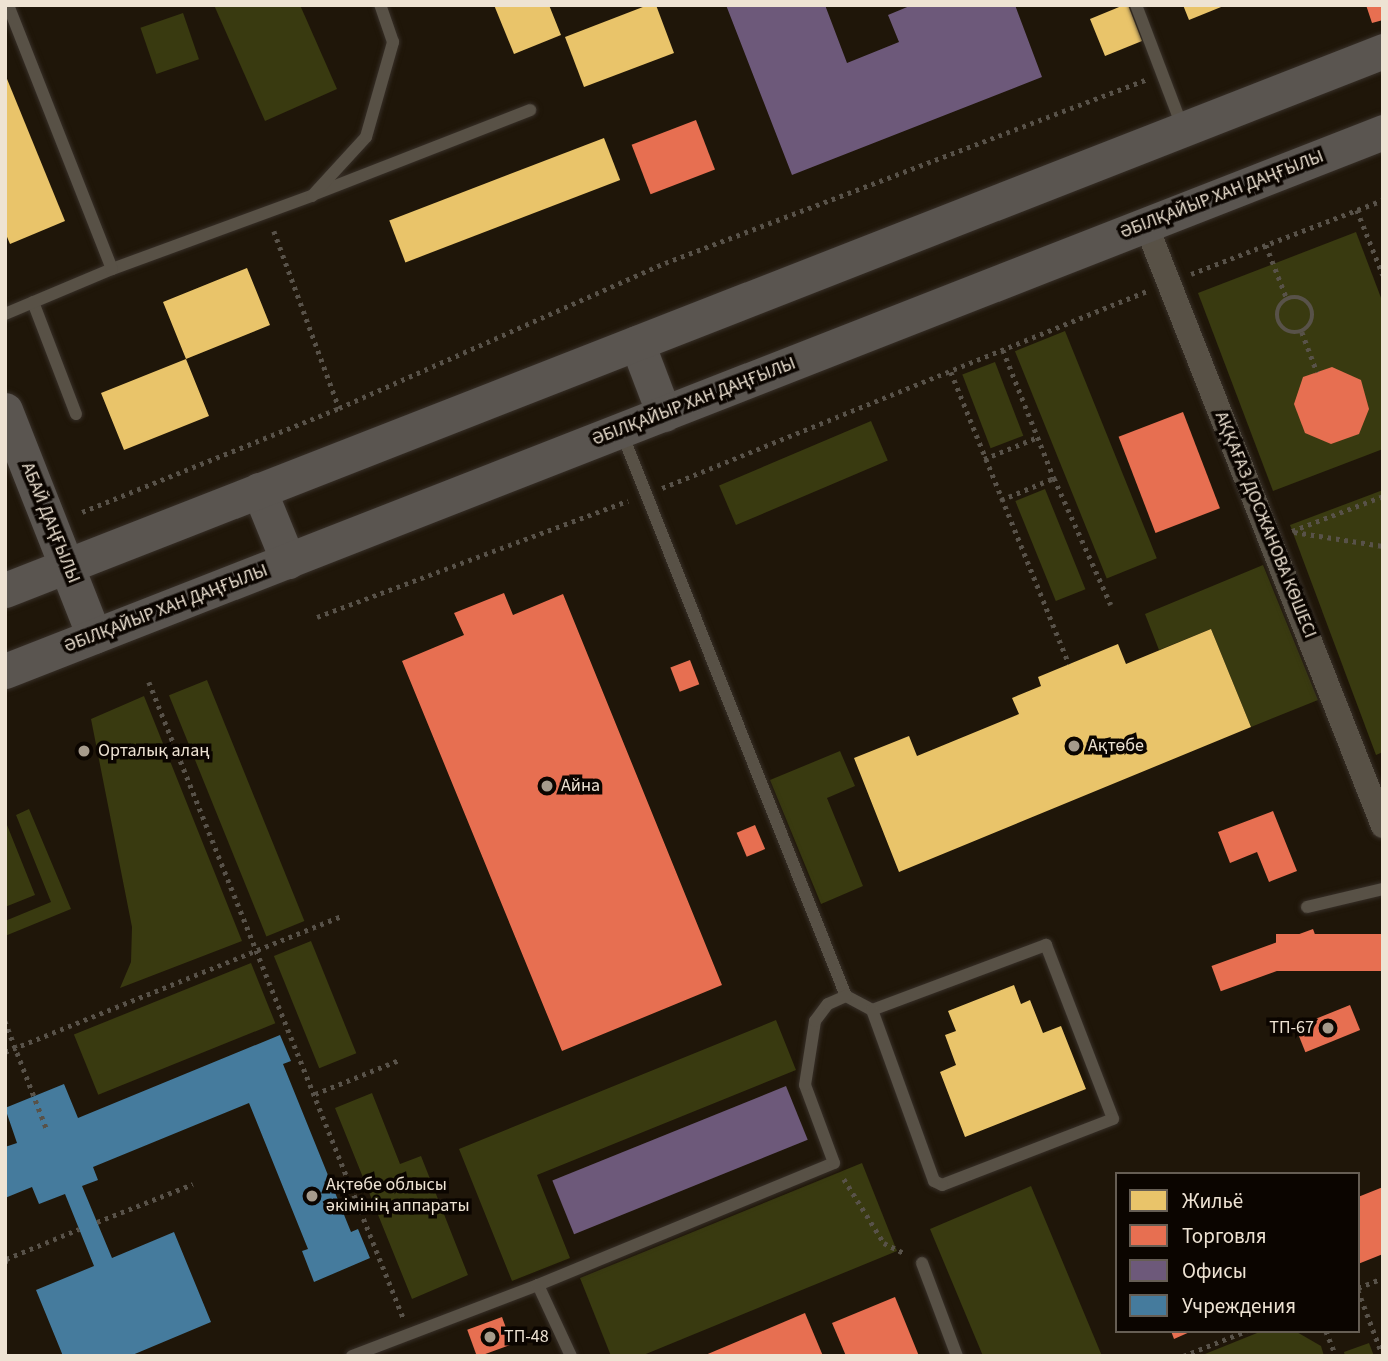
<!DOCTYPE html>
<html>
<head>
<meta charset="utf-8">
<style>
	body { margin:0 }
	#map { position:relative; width:1388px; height:1361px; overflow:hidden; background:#1f1609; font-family:"Source Sans 3",sans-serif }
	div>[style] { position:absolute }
	.green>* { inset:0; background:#393a10; transform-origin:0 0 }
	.homes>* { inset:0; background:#e9c46a; transform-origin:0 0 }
	.shops>* { inset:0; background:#e76f51; transform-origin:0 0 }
	.offices>* { inset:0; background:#6d597a; transform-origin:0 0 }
	.public>* { inset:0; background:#457b9d }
	.path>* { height:4.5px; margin-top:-2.25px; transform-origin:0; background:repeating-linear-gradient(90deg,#585249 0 3.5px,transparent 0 8.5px) }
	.path>.ring { margin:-2.25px; padding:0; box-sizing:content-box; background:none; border:4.5px solid #585249; border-radius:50% }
	.roads { filter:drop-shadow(0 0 2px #372f28) drop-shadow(0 0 2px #372f28) }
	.service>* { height:12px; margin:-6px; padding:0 6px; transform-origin:6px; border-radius:6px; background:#585146 }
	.minor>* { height:24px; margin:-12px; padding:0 12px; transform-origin:12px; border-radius:12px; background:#585146 }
	.secondary>* { height:35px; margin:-17.5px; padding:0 17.5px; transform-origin:17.5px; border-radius:17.5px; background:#5a5550 }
	.dots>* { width:19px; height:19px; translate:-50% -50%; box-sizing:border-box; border:4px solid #0b0500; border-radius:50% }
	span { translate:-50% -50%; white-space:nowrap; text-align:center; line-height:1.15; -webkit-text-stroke:7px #0b0500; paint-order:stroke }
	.street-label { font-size:18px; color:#eee3d3 }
	.poi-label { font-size:18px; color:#eee3d3 }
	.left { translate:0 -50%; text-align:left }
	.right { translate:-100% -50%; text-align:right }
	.frame { position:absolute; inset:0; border:7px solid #eee3d3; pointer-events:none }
	.legend { position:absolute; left:1115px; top:1172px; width:245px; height:161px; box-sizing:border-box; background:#0b0500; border:2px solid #665e54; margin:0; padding:9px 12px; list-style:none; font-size:21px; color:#eee3d3 }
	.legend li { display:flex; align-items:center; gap:14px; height:35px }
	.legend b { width:35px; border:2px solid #665e54 }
</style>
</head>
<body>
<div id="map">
	<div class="green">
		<div style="clip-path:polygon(214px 5px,300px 5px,337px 89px,265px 121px)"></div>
		<div style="left:183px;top:13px;width:49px;height:45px;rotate:71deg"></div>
		<div style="clip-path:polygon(1356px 232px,1383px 303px,1383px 449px,1273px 491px,1198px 293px)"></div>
		<div style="left:1065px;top:331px;width:245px;height:54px;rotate:68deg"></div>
		<div style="left:995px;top:362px;width:79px;height:35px;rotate:69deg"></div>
		<div style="left:871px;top:421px;width:43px;height:165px;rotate:67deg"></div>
		<div style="left:1045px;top:489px;width:108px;height:32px;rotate:68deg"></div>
		<div style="clip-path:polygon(1383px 490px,1383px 752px,1376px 755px,1290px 525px)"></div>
		<div style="clip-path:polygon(1263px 565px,1318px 700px,1251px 727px,1211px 629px,1159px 650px,1145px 614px)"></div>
		<div style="left:207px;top:680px;width:260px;height:41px;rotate:68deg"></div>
		<div style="clip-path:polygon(144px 696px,242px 941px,120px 988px,131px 962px,132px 927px,91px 719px)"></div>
		<div style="clip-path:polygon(840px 751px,855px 786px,827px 798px,863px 886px,821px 904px,770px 780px)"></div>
		<div style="clip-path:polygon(29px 809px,71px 909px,5px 936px,5px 921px,51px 902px,16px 815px)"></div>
		<div style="clip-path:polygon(5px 820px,35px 895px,5px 907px)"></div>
		<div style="left:311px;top:941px;width:121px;height:40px;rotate:68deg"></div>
		<div style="left:251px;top:963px;width:65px;height:191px;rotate:68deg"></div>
		<div style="clip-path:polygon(776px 1020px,796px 1070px,537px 1175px,570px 1258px,512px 1281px,459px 1149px)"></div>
		<div style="clip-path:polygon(372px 1093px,400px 1164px,421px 1156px,468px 1275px,412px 1299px,335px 1108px)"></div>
		<div style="clip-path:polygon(862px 1163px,897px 1251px,641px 1356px,611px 1356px,580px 1278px)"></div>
		<div style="clip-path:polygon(1031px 1186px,1102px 1356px,983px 1356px,930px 1229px)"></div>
		<div style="clip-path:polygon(1262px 1331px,1295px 1331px,1321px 1346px,1324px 1356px,1200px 1356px)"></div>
		<div style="clip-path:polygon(1369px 1343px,1374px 1356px,1345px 1356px,1344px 1352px)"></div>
	</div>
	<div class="homes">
		<div style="clip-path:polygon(494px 5px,549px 5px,561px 35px,514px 54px)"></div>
		<div style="clip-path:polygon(648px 5px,656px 5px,674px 53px,584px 87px,565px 37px)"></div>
		<div style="clip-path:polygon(1124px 5px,1128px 5px,1142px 41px,1105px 56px,1090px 19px)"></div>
		<div style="clip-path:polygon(1183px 5px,1226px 5px,1189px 20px)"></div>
		<div style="clip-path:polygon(5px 74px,65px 221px,10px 244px,5px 232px)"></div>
		<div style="left:604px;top:138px;width:45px;height:230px;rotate:69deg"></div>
		<div style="clip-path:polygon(247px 268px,270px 325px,186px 359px,209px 416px,124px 450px,101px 393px,186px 359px,163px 302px)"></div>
		<div style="clip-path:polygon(1211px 629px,1251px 727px,899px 872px,854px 758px,909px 736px,917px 756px,1019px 714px,1012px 698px,1041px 686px,1038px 677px,1118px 644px,1126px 664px)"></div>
		<div style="clip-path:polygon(1014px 985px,1021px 1004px,1030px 1000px,1043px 1033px,1061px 1026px,1086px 1089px,965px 1137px,940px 1072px,956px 1065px,945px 1035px,956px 1031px,948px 1011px)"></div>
	</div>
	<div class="shops">
		<div style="clip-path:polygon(1366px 5px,1383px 5px,1383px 20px,1372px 23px)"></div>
		<div style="left:696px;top:120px;width:53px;height:69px;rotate:69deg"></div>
		<div style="clip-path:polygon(1332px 367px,1361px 380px,1369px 409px,1359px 434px,1331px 444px,1305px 433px,1294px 404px,1303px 377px)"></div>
		<div style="left:1183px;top:412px;width:103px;height:69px;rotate:69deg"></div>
		<div style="clip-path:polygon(504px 593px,513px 615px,563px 594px,722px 985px,562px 1051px,402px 661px,464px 635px,454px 613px)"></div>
		<div style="left:690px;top:660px;width:26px;height:21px;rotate:69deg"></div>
		<div style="clip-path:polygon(1273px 811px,1297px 871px,1269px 882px,1257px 852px,1230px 863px,1218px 832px)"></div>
		<div style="left:755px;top:825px;width:26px;height:20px;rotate:67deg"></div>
		<div style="left:1313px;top:929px;width:27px;height:108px;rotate:70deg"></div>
		<div style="left:1383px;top:934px;width:37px;height:107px;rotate:90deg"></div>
		<div style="left:1350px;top:1005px;width:27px;height:59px;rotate:68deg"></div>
		<div style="clip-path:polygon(1383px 1187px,1383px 1254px,1358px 1264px,1358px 1197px)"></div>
		<div style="clip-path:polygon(895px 1297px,919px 1356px,846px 1356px,832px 1323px)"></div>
		<div style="clip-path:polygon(805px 1313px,823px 1356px,703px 1356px)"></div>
		<div style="left:502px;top:1317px;width:29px;height:37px;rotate:70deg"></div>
		<div style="clip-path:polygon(1171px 1331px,1192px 1331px,1174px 1339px)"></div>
	</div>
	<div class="offices">
		<div style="clip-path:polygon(726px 5px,825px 5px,847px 63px,899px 42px,888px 15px,912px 5px,1015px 5px,1042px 77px,792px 175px)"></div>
		<div style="left:786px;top:1086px;width:58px;height:252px;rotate:68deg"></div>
	</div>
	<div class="public">
		<div style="clip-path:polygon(280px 1035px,291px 1061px,283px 1064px,351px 1232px,358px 1229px,370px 1258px,314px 1282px,302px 1251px,308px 1249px,249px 1103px,93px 1167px,98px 1180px,82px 1186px,112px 1258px,174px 1232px,211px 1322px,130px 1356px,63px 1356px,36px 1290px,94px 1266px,65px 1194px,39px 1204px,32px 1187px,5px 1198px,5px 1147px,17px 1143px,5px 1108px,64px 1084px,78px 1118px)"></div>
	</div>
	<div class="path">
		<div style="left:1357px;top:210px;width:70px;rotate:68.2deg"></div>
		<div style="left:274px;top:231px;width:189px;rotate:69.8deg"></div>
		<div style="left:1266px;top:245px;width:58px;rotate:68.7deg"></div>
		<div style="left:1191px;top:274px;width:206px;rotate:-21.1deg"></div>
		<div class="ring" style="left:1277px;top:297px;width:31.5px;height:31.5px"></div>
		<div style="left:1302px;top:332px;width:43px;rotate:69.4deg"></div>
		<div style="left:1003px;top:350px;width:138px;rotate:68.3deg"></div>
		<div style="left:1054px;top:478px;width:139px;rotate:65.8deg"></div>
		<div style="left:951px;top:372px;width:315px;rotate:68deg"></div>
		<div style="left:984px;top:459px;width:58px;rotate:-22.2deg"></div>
		<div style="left:662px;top:488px;width:523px;rotate:-22.11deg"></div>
		<div style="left:1001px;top:500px;width:57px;rotate:-22.5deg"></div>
		<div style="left:82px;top:512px;width:277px;rotate:-22deg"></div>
		<div style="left:339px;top:408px;width:357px;rotate:-24deg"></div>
		<div style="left:665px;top:263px;width:514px;rotate:-20.87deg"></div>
		<div style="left:1292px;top:531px;width:97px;rotate:-21deg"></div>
		<div style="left:1294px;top:532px;width:90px;rotate:8.9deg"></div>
		<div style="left:317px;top:617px;width:332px;rotate:-20.5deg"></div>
		<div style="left:149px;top:682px;width:684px;rotate:68.2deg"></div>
		<div style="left:5px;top:1021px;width:117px;rotate:68.9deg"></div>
		<div style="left:5px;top:1052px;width:362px;rotate:-22deg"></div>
		<div style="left:315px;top:1094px;width:91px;rotate:-22deg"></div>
		<div style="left:844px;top:1179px;width:75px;rotate:58deg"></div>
		<div style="left:884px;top:1243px;width:25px;rotate:27deg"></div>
		<div style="left:97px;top:1222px;width:103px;rotate:-21.6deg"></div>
		<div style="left:5px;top:1263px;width:4px;rotate:-76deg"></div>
		<div style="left:6px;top:1259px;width:79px;rotate:-22.3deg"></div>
		<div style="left:1358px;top:1288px;width:27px;rotate:-22deg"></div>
		<div style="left:1358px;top:1290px;width:71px;rotate:69.3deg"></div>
		<div style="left:1326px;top:1331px;width:27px;rotate:68deg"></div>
		<div style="left:1183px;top:1356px;width:68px;rotate:-21.6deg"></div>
	</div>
	<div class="roads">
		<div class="service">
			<div style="left:1136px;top:5px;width:129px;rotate:69.2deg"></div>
			<div style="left:315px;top:194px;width:231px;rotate:-21.3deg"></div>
			<div style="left:112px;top:269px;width:213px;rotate:-20.1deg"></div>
			<div style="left:312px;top:196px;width:80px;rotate:-47.5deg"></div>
			<div style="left:366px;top:137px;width:99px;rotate:-74.1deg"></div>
			<div style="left:393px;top:42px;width:39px;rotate:-109deg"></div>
			<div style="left:33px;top:302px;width:120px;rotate:69deg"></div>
			<div style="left:5px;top:314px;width:116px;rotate:-22.8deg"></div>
			<div style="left:112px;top:269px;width:284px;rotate:-111.5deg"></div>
			<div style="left:621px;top:431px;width:608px;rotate:68.29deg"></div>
			<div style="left:846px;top:996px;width:30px;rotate:28deg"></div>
			<div style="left:872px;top:1010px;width:186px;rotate:-20.5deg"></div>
			<div style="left:1046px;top:945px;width:186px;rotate:68.9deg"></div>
			<div style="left:1113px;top:1119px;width:183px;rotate:158.9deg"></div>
			<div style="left:942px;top:1185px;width:9px;rotate:-153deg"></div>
			<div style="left:934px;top:1181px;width:182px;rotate:-109.9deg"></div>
			<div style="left:1307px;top:907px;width:78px;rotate:-13.3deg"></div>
			<div style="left:922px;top:1263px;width:99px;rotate:69.4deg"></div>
			<div style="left:538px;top:1285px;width:78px;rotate:65.1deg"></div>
			<div style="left:352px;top:1356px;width:199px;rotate:-20.9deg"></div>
			<div style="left:538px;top:1285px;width:320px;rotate:-22.4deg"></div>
			<div style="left:834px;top:1163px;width:83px;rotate:-110.4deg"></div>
			<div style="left:805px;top:1085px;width:65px;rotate:-81.1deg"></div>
			<div style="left:815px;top:1021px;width:21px;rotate:-53deg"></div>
			<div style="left:828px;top:1004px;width:20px;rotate:-24deg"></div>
		</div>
		<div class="minor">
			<div style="left:1146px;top:225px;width:646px;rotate:68.48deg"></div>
		</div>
		<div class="secondary">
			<div style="left:637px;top:343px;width:76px;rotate:69.2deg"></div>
			<div style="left:5px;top:410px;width:243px;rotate:68.5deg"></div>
			<div style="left:259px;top:490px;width:77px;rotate:67.8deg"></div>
			<div style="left:5px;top:590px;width:1480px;rotate:-21.36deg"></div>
			<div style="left:5px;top:671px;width:1480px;rotate:-21.36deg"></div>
		</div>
	</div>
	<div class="dots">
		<div style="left:1074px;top:746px;background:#a69b8c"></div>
		<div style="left:84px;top:751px;background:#a69b8c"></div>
		<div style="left:547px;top:786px;background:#a69b8c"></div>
		<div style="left:1328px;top:1028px;background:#a69b8c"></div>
		<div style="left:312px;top:1196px;background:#a69b8c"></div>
		<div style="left:490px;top:1337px;background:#a69b8c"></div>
	</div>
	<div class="street-label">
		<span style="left:1222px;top:195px;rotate:-21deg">ӘБІЛҚАЙЫР ХАН ДАҢҒЫЛЫ</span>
		<span style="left:694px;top:402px;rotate:-21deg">ӘБІЛҚАЙЫР ХАН ДАҢҒЫЛЫ</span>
		<span style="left:50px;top:523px;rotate:68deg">АБАЙ ДАҢҒЫЛЫ</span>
		<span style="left:1265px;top:525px;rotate:68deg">АҚҚАҒАЗ ДОСЖАНОВА КӨШЕСІ</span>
		<span style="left:166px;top:609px;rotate:-21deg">ӘБІЛҚАЙЫР ХАН ДАҢҒЫЛЫ</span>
	</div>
	<div class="poi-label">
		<span class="left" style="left:1088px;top:746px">Ақтөбе</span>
		<span class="left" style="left:98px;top:751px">Орталық алаң</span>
		<span class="left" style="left:561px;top:786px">Айна</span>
		<span class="right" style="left:1314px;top:1028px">ТП-67</span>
		<span class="left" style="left:326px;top:1196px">Ақтөбе облысы<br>әкімінің аппараты</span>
		<span class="left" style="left:504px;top:1337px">ТП-48</span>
	</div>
	<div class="frame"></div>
	<ul class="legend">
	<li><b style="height:19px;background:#e9c46a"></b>Жильё</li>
	<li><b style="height:19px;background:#e76f51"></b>Торговля</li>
	<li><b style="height:19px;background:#6d597a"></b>Офисы</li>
	<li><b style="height:19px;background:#457b9d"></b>Учреждения</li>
	</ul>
</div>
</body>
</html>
